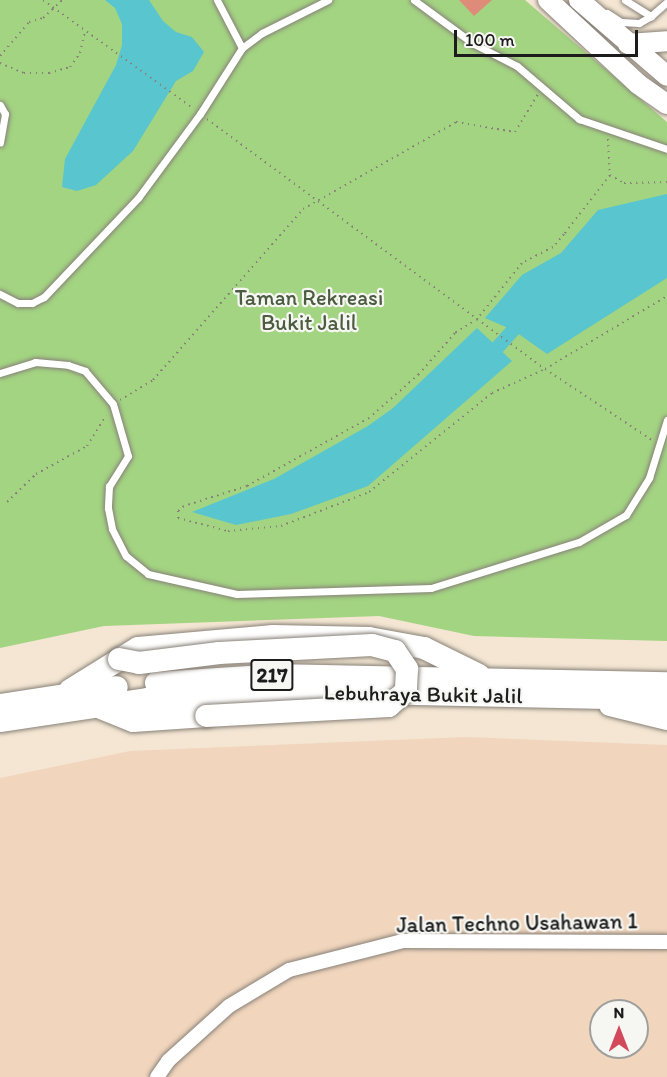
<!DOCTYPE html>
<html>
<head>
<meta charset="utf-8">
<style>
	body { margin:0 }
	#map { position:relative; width:667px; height:1077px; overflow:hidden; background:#f4e6d3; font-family:Itim,sans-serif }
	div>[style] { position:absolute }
	.built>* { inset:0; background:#f1d5bd }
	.green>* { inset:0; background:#a3d482 }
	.water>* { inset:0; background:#58c5cf }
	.canal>* { height:14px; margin:-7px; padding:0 7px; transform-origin:7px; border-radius:7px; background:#58c5cf }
	.building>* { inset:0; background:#df8b7a }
	.path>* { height:2px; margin-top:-1px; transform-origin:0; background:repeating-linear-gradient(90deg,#888178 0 1.5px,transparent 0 6px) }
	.roads { filter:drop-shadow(0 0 2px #888178) drop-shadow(0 0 2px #888178) }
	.service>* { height:7px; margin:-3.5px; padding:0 3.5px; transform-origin:3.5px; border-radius:3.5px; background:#fff }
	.minor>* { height:14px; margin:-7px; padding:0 7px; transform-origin:7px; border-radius:7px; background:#fff }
	.secondary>* { height:20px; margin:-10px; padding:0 10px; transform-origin:10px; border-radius:10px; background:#fff }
	.trunk>* { height:22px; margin:-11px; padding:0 11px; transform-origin:11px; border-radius:11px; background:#fff }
	.bridges { filter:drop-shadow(0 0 2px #888178) drop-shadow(0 0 2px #888178) }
	.trunk-bridge>* { height:22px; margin:-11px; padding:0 11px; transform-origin:11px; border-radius:11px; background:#fff }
	span { translate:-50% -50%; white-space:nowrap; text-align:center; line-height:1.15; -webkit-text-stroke:4.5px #f6f6f2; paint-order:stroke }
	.shield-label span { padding:2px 4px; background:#f6f6f2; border:2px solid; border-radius:4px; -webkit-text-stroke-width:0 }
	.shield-label { font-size:21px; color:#1c1c1c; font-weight:700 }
	.park-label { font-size:22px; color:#4b5c40 }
	.street-label { font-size:22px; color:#1c1c1c }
	.north { position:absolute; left:589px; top:999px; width:60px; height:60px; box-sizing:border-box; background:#f6f6f2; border:2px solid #9f9f9c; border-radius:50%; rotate:0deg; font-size:16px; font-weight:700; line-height:24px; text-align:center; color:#1c1c1c }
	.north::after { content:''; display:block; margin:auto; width:21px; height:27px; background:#d1495b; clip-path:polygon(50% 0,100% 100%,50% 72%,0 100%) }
	.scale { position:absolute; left:454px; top:30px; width:184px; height:27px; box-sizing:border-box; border:3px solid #1c1c1c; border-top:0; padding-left:8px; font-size:18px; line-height:21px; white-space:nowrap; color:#1c1c1c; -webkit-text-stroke:4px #f6f6f2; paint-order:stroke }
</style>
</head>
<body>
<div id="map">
	<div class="built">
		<div style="clip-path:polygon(evenodd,466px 737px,667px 745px,667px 1077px,0 1077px,0 778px,130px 751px,466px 737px,601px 1011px,637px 1011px,637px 1047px,601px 1047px,601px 1011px)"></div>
	</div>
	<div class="green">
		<div style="clip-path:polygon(0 0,525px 0,667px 122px,667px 641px,474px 636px,379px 616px,104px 626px,0 648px)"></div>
	</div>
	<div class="water">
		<div style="clip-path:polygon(105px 0,149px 0,163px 21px,176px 32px,192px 37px,204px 52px,193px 71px,176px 81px,133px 151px,96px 185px,77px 191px,62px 187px,65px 159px,116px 65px,122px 45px,122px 24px,115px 8px)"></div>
		<div style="clip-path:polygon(667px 194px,667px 278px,547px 354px,513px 330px,485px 318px,522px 275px,561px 253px,598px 210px)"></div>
		<div style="clip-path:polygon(477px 328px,512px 361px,368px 486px,291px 514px,236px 525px,192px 512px,274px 479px,368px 426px,393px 408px)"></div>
	</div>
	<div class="canal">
		<div style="left:497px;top:348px;width:24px;rotate:-48deg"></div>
	</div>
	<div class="building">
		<div style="clip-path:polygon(459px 0,492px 0,474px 16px)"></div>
	</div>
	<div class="path">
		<div style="left:43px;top:0;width:185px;rotate:35.8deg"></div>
		<div style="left:0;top:56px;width:45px;rotate:-49.5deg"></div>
		<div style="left:29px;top:22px;width:15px;rotate:-16deg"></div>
		<div style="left:43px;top:18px;width:26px;rotate:-43deg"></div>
		<div style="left:0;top:63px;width:26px;rotate:23deg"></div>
		<div style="left:24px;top:73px;width:25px"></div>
		<div style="left:49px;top:73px;width:22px;rotate:-16deg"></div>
		<div style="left:70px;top:67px;width:17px;rotate:-54deg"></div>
		<div style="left:80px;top:53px;width:22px;rotate:-77deg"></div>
		<div style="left:207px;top:119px;width:420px;rotate:36.5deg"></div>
		<div style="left:545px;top:369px;width:128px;rotate:33.6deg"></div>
		<div style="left:608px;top:139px;width:36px;rotate:87deg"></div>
		<div style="left:610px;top:175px;width:75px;rotate:127.9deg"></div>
		<div style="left:564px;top:234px;width:17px;rotate:130deg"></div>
		<div style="left:553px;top:247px;width:35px;rotate:153deg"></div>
		<div style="left:522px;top:263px;width:72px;rotate:128.8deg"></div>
		<div style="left:477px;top:319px;width:26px;rotate:148deg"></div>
		<div style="left:455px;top:333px;width:55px;rotate:131.3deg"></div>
		<div style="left:419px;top:374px;width:67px;rotate:138.7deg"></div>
		<div style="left:369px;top:418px;width:140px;rotate:150.9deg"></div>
		<div style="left:247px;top:486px;width:66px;rotate:162.4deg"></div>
		<div style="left:184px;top:506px;width:8px;rotate:140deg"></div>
		<div style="left:178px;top:511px;width:7px;rotate:90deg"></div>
		<div style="left:178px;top:518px;width:52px;rotate:14.6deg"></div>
		<div style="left:228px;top:531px;width:53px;rotate:-5.4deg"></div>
		<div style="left:281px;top:526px;width:94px;rotate:-21.1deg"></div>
		<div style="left:369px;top:492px;width:158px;rotate:-38.8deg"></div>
		<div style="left:492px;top:393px;width:58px;rotate:-24.4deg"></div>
		<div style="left:545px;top:369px;width:142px;rotate:-30.9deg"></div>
		<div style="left:610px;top:175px;width:16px;rotate:30deg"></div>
		<div style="left:624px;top:183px;width:43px;rotate:-1.3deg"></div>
		<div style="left:120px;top:400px;width:39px;rotate:-31deg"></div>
		<div style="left:153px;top:380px;width:227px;rotate:-48.7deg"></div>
		<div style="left:303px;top:209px;width:176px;rotate:-29.6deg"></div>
		<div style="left:456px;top:122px;width:60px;rotate:9.6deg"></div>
		<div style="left:515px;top:132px;width:44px;rotate:-58.8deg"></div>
		<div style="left:7px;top:502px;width:40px;rotate:-44deg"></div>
		<div style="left:36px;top:474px;width:58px;rotate:-28.8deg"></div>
		<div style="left:87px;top:446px;width:36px;rotate:-58deg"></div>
	</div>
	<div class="roads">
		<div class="service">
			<div style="left:217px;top:0;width:54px;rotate:62.5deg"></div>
			<div style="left:414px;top:0;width:74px;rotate:36.3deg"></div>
			<div style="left:474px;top:44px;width:48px;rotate:27.1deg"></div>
			<div style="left:517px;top:66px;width:82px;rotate:40.5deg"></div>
			<div style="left:579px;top:119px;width:93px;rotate:18.8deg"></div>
			<div style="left:625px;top:0;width:31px;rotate:32deg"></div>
			<div style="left:651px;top:16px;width:21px;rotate:-41deg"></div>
			<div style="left:607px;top:13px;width:17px;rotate:33deg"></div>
			<div style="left:621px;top:22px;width:18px;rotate:3deg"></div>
			<div style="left:639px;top:23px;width:14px;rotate:-30deg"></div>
			<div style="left:0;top:105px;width:10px;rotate:61deg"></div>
			<div style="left:5px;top:114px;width:29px;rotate:100deg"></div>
			<div style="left:0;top:294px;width:20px;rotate:27deg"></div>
			<div style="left:18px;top:303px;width:14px"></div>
			<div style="left:32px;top:303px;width:13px;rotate:-27deg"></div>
			<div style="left:44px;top:297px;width:137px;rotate:-46.5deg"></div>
			<div style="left:138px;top:198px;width:104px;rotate:-53.6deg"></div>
			<div style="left:200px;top:114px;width:78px;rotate:-57.5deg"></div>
			<div style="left:242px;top:48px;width:25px;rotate:-37deg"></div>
			<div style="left:262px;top:33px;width:74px;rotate:-26.6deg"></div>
			<div style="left:0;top:373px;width:37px;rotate:-17deg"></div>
			<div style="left:35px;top:362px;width:33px;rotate:5deg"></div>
			<div style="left:68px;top:365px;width:18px;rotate:19deg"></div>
			<div style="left:85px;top:371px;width:43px;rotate:49.7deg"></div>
			<div style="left:113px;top:404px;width:54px;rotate:73.9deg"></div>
			<div style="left:128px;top:456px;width:36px;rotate:122deg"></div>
			<div style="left:109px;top:486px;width:22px;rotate:93deg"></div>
			<div style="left:108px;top:508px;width:21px;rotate:79deg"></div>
			<div style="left:112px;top:529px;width:30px;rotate:63deg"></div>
			<div style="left:126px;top:556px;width:28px;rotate:39deg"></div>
			<div style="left:148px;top:574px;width:91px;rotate:12.7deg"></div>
			<div style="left:237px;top:594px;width:194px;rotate:-1.8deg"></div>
			<div style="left:431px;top:588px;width:155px;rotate:-17.3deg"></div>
			<div style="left:579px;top:542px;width:54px;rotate:-29.9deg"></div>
			<div style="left:626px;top:515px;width:44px;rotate:-58.1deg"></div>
			<div style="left:649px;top:478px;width:61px;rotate:-72.8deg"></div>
		</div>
		<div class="minor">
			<div style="left:157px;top:1077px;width:19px;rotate:-55deg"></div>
			<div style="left:168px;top:1061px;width:82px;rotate:-42deg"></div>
			<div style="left:229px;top:1006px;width:70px;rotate:-31deg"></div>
			<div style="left:289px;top:970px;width:118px;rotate:-14.3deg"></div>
			<div style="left:403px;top:941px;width:264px;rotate:0.2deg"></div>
		</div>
		<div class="secondary">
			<div style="left:548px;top:0;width:123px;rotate:43deg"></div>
			<div style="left:638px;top:84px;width:35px;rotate:35deg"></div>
			<div style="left:579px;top:0;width:116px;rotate:40.8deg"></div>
			<div style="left:628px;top:44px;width:39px;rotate:-4deg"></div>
		</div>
		<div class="trunk">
			<div style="left:156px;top:683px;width:119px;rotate:-3.8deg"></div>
			<div style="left:275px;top:675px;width:392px;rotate:1.2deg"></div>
			<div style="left:70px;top:690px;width:80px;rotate:-31.7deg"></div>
			<div style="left:138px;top:648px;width:136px;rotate:-5.1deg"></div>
			<div style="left:273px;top:636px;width:96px;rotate:1.2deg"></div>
			<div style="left:369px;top:638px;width:56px;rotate:10.3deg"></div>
			<div style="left:424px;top:648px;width:61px;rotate:26.1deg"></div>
			<div style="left:0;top:705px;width:118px;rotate:-8.7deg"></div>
			<div style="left:610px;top:705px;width:59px;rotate:13.8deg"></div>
			<div style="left:96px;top:706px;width:40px;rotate:22deg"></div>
			<div style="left:133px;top:721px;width:73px;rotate:-3.9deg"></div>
			<div style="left:0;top:721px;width:150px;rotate:-8.5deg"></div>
			<div style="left:148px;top:699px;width:125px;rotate:-3.7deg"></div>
			<div style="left:273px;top:691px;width:394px;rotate:1.2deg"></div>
		</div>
	</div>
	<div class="bridges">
		<div class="trunk-bridge">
			<div style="left:119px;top:659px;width:20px;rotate:11deg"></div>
			<div style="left:139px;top:663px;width:81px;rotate:-7.1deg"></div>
			<div style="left:219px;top:653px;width:153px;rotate:-3deg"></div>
			<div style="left:372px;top:645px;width:24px;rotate:15deg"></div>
			<div style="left:395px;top:651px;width:22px;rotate:56deg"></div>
			<div style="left:407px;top:669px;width:22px;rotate:93deg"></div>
			<div style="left:406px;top:691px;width:23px;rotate:139deg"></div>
			<div style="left:389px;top:706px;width:183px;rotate:176.9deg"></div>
		</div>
	</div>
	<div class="shield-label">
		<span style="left:272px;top:675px">217</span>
	</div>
	<div class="park-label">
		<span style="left:309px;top:310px">Taman Rekreasi<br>Bukit Jalil</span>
	</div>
	<div class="street-label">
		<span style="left:423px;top:694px;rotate:1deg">Lebuhraya Bukit Jalil</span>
		<span style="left:517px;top:923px;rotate:-1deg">Jalan Techno Usahawan 1</span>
	</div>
	<div class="north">N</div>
	<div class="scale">100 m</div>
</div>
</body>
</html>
